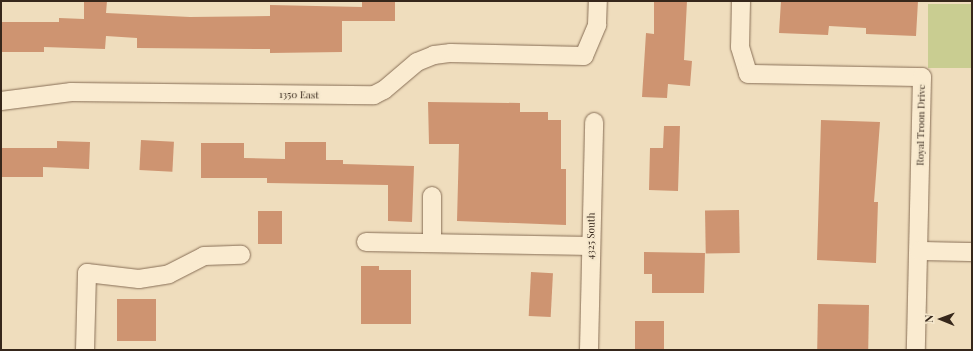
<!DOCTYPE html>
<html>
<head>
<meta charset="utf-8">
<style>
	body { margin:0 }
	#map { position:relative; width:973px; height:351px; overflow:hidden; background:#efddbd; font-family:"Playfair Display",serif }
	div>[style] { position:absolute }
	.green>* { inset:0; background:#c9cd91; transform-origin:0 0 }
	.building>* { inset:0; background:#ce9471; transform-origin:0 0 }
	.roads { filter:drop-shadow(0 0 1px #876e56) drop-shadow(0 0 1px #876e56) }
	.minor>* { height:18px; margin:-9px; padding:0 9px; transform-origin:9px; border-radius:9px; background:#faebd0 }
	span { translate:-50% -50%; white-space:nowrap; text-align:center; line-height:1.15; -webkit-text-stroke:3.5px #f6e8cd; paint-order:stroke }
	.street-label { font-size:10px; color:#36271b }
	.frame { position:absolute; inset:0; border:2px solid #36271b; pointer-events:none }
	.north { position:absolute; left:921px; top:299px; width:40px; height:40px; -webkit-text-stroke:3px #f6e8cd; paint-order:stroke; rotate:271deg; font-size:11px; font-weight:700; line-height:16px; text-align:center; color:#36271b }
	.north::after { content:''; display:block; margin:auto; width:14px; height:18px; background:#36271b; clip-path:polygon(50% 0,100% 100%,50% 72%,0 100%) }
</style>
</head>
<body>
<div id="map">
	<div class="green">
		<div style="left:972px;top:4px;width:64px;height:44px;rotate:90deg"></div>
	</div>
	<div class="building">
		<div style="clip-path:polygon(84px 1px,107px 1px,106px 13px,190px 17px,270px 16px,270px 5px,362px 7px,362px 1px,395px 1px,395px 21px,342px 21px,342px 52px,270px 53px,270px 49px,137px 48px,137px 38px,106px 36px,105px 49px,44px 47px,44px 52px,1px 52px,1px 22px,59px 22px,59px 18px,84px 19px)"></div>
		<div style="clip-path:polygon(654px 1px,687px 1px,684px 60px,692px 61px,690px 86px,668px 84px,667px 98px,642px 97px,646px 33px,654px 34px)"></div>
		<div style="clip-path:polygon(781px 1px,918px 1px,916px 36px,866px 34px,866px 28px,829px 26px,828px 35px,779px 33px)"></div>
		<div style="clip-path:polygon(428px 102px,520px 103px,520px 112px,548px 112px,548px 120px,561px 120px,561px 169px,566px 169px,566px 225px,457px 221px,459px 144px,429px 144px)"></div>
		<div style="clip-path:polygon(821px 120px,880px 122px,874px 202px,878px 202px,876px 263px,817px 260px)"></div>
		<div style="clip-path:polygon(664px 126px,680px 126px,678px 191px,649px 190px,650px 148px,663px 148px)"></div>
		<div style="left:141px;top:140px;width:33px;height:30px;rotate:3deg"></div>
		<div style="clip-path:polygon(57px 141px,90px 142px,89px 169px,43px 167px,43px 177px,1px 177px,1px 148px,57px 148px)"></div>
		<div style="clip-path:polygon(285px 142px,326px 142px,326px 160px,343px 160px,343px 164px,414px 166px,412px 222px,388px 221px,388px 185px,267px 183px,267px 178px,201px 178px,201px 143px,244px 143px,244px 158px,285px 159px)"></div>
		<div style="left:739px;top:210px;width:43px;height:34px;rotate:89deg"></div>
		<div style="left:258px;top:211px;width:24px;height:33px"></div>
		<div style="clip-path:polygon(644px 252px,705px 253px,704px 293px,652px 293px,652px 274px,644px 274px)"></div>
		<div style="clip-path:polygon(361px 266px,379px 266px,379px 270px,411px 270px,411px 324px,361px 324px)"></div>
		<div style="left:531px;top:272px;width:22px;height:44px;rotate:3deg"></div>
		<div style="left:117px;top:299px;width:39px;height:42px"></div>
		<div style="left:818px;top:304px;width:51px;height:46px;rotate:1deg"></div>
		<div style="left:635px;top:321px;width:29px;height:29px"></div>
	</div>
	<div class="roads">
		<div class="minor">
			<div style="left:741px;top:1px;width:46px;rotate:91.2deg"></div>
			<div style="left:740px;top:47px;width:28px;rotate:73deg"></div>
			<div style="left:748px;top:74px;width:174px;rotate:1deg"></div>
			<div style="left:922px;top:77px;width:273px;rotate:91.3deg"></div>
			<div style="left:1px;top:101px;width:71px;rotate:-7.3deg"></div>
			<div style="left:71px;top:92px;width:303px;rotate:0.6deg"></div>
			<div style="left:374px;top:95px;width:11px;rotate:-27deg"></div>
			<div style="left:384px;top:90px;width:43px;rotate:-40.3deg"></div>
			<div style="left:417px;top:62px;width:18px;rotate:-22deg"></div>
			<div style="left:434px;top:55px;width:17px;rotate:-7deg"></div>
			<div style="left:451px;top:53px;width:133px;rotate:1.3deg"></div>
			<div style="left:584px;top:56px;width:34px;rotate:-67deg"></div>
			<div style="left:597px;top:25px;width:24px;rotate:-88deg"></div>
			<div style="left:366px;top:242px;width:225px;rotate:1deg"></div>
			<div style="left:432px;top:243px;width:47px;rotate:-90deg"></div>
			<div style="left:919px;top:251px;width:53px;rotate:1.1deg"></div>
			<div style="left:85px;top:350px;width:77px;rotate:-88.5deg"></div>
			<div style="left:87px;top:273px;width:52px;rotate:6.6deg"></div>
			<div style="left:139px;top:279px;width:30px;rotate:-9deg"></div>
			<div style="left:169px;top:274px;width:39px;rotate:-27deg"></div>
			<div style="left:204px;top:256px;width:37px;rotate:-2deg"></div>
			<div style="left:589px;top:350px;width:228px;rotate:-88.7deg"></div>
		</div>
	</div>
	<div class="street-label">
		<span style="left:299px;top:95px;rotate:1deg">1350 East</span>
		<span style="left:921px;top:125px;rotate:-89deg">Royal Troon Drive</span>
		<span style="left:591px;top:236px;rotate:-89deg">4325 South</span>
	</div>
	<div class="frame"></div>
	<div class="north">N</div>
</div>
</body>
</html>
